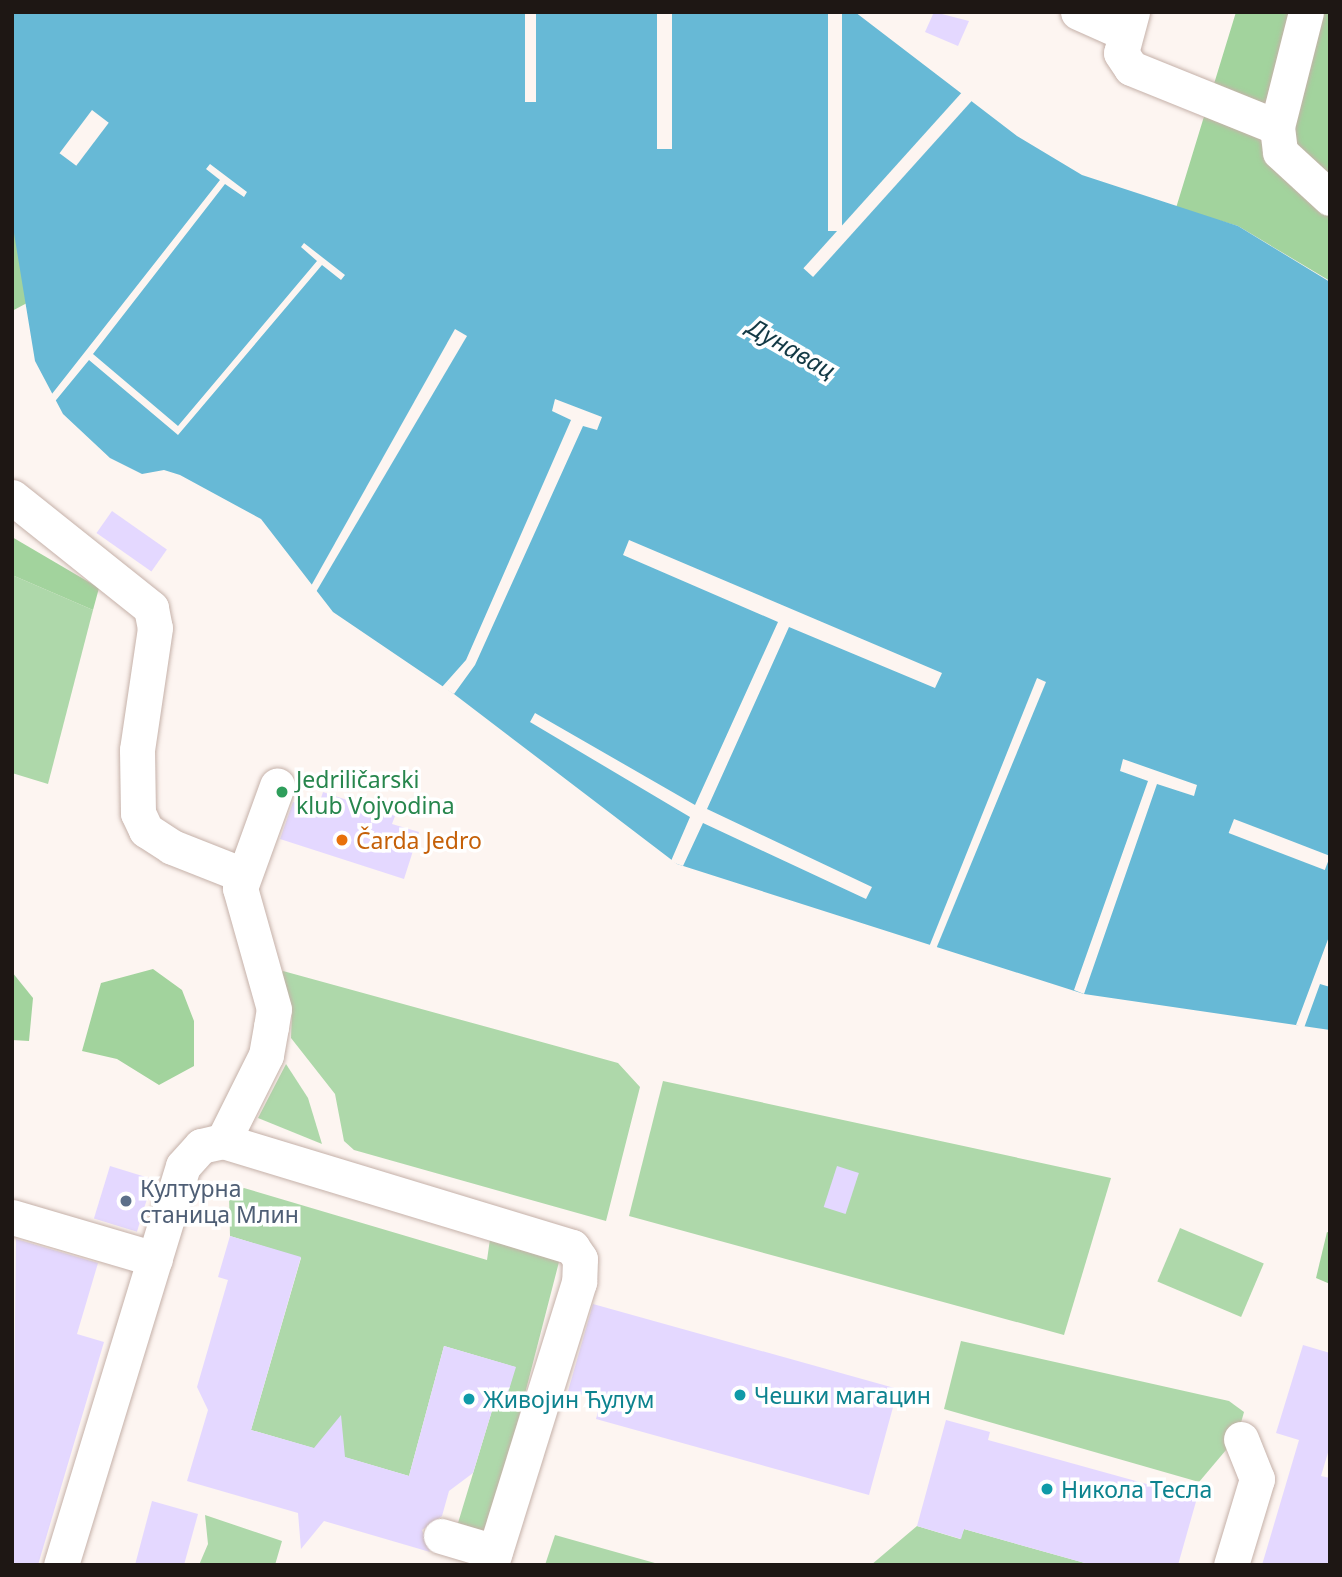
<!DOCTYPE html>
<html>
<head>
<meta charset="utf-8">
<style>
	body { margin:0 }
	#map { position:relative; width:1342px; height:1577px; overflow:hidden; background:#fdf5f1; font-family:"Noto Sans",sans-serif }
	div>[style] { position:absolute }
	.green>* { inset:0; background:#aed8aa; transform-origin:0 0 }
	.forest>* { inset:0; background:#a2d39d }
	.water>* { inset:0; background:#67b9d6 }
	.pier>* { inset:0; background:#fdf5f1; transform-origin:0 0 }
	.building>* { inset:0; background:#e4d8ff; transform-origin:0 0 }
	.roads { filter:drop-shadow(0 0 2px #c5b1a9) drop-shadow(0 0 2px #c5b1a9) }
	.minor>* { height:35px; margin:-17.5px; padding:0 17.5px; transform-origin:17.5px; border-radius:17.5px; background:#fff }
	.dots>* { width:19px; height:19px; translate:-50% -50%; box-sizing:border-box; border:4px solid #fff; border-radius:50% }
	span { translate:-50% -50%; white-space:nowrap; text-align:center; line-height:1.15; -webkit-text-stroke:7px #fff; paint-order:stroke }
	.leisure-label { font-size:23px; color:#27864d }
	.left { translate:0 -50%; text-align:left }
	.food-label { font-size:23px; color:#c56008 }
	.service-label { font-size:23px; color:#4e5e75 }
	.culture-label { font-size:23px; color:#0d838f }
	.water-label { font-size:24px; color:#123945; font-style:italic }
	.frame { position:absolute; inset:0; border:14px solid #1e1714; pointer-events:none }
</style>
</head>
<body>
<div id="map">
	<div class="green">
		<div style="clip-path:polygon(12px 575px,93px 610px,48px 784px,12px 773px)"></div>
		<div style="clip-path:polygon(283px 971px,618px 1063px,640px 1087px,606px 1221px,354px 1150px,344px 1141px,335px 1094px,291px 1038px,292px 1011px,278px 978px)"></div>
		<div style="clip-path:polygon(286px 1064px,308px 1098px,322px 1144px,258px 1118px)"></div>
		<div style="clip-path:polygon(663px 1081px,1111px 1178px,1064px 1335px,629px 1216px)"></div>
		<div style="clip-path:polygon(244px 1188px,487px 1260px,490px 1239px,560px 1258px,489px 1533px,458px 1523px,494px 1404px,504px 1406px,515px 1367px,444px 1346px,409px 1476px,251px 1430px,301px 1258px,230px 1236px,229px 1196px)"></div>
		<div style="left:1180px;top:1228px;width:91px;height:58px;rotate:23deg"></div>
		<div style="clip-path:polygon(961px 1341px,1229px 1401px,1244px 1412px,1237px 1437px,1199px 1482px,944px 1409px)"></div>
		<div style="clip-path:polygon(205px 1515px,282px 1541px,275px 1565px,199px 1565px,208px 1544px)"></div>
		<div style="clip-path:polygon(917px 1526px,960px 1539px,964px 1529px,1092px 1565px,871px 1565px)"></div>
		<div style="clip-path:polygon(555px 1535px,662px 1565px,545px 1565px)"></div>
	</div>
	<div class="forest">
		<div style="clip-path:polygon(1236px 12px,1330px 12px,1330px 281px,1238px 226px,1176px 208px)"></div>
		<div style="clip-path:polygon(12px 221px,27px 288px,27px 303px,12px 311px)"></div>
		<div style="clip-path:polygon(12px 537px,99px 588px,93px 610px,12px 575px)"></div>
		<div style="clip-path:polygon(153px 969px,182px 990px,194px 1021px,194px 1066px,159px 1085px,117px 1059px,82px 1051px,101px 983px)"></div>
		<div style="clip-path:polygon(12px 972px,33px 998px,29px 1041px,12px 1040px)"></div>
		<div style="clip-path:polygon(1327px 1232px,1330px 1233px,1330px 1284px,1316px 1278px)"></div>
	</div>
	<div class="water">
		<div style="clip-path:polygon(12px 12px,855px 12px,1017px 136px,1082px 175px,1238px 226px,1330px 282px,1330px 1030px,1084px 994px,677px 864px,454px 694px,333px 612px,261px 519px,180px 475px,164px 470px,142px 474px,110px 458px,63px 414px,35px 361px,12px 221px)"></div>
	</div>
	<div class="pier">
		<div style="left:525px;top:12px;width:11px;height:90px"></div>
		<div style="left:657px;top:12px;width:15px;height:137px"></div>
		<div style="left:828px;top:12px;width:14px;height:219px"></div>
		<div style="left:964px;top:90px;width:13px;height:240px;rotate:42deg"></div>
		<div style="left:92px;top:110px;width:21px;height:54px;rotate:37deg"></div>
		<div style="clip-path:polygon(210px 164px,247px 192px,244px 197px,225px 184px,93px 354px,178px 426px,317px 261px,301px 247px,304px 243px,345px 275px,341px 280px,322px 265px,178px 435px,89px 360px,52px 405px,48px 399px,220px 180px,206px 169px)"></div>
		<div style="clip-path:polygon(455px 329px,467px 336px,316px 592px,311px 586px)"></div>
		<div style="clip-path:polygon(555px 399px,602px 417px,597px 430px,583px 426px,475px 665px,454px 694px,442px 687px,466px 660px,571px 420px,552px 411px)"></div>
		<div style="clip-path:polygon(629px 540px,942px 673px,935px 688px,789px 627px,707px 809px,872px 887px,866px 899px,703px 823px,683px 866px,677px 864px,671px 861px,690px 817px,530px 722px,535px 713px,695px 805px,778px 622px,623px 555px)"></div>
		<div style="clip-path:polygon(1037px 678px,1046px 682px,936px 949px,929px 947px)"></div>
		<div style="clip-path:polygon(1123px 759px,1197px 785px,1194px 796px,1157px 784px,1084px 994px,1074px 990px,1148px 781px,1120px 771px)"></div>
		<div style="left:1234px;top:819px;width:103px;height:15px;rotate:21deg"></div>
		<div style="clip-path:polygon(1330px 934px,1330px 987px,1320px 984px,1304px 1028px,1296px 1025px)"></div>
	</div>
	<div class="building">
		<div style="clip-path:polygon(934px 12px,969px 21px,958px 46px,925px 32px)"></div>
		<div style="left:112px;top:511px;width:67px;height:27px;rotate:35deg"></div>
		<div style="clip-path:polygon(323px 792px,395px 816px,392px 824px,419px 832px,404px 879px,280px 839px,293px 802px,317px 810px)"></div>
		<div style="left:110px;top:1166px;width:45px;height:55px;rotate:17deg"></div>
		<div style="left:837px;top:1166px;width:23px;height:43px;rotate:18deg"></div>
		<div style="clip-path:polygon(230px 1236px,301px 1257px,251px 1430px,314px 1448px,341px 1415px,345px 1457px,409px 1476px,444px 1346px,516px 1367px,504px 1406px,494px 1404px,473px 1473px,449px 1491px,442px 1516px,422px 1530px,430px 1552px,324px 1521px,301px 1549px,298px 1513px,187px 1481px,208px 1410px,197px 1387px,228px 1280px,218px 1277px)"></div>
		<div style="clip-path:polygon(16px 1239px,98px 1263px,77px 1334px,104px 1342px,38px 1565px,12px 1565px)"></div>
		<div style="clip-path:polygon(593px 1304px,898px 1389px,869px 1495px,596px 1419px,601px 1400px,568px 1391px)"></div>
		<div style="clip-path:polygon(1303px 1345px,1330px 1353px,1330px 1446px,1321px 1476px,1330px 1478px,1330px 1565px,1262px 1565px,1299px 1440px,1276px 1433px)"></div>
		<div style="clip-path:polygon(946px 1420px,990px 1432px,988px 1440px,1197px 1498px,1178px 1565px,1092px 1565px,964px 1529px,961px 1539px,917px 1526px)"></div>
		<div style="clip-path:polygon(152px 1501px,198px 1514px,184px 1565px,135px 1565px)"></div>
	</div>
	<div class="roads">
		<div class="minor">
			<div style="left:1078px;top:12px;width:51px;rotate:24.1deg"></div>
			<div style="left:1132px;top:12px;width:42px;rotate:105deg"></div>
			<div style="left:1121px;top:53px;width:18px;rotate:56deg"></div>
			<div style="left:1131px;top:68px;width:157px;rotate:22deg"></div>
			<div style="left:1306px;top:12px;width:119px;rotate:104.2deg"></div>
			<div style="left:1277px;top:127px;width:25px;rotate:83deg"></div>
			<div style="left:1280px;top:152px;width:68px;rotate:42.6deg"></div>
			<div style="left:12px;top:497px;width:178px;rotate:38.6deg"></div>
			<div style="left:151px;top:608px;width:20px;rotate:79deg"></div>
			<div style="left:155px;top:628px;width:123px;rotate:98.4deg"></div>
			<div style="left:137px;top:750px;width:63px;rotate:89.1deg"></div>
			<div style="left:138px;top:813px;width:19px;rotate:65deg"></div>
			<div style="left:146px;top:830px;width:31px;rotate:33deg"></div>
			<div style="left:172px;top:847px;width:76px;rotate:21.5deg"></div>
			<div style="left:223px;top:1141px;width:96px;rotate:-63.4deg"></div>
			<div style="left:266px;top:1055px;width:28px;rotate:-80deg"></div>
			<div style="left:271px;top:1027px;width:18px;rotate:-81deg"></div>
			<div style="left:274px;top:1009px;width:126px;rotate:-105.7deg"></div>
			<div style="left:240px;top:888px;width:109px;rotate:-70.1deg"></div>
			<div style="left:12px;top:1217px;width:149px;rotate:16.4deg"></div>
			<div style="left:441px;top:1536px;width:56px;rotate:16.5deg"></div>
			<div style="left:61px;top:1565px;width:417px;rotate:-73deg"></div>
			<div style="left:183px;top:1166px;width:27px;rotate:-48deg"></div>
			<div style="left:201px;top:1146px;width:23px;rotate:-13deg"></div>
			<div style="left:223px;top:1141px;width:365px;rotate:16.9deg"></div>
			<div style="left:572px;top:1247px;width:14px;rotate:56deg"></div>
			<div style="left:580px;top:1259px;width:23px;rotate:92deg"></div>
			<div style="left:579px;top:1282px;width:296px;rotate:107.3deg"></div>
			<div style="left:1231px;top:1565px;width:90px;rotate:-73.2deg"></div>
			<div style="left:1257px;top:1479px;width:43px;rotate:-111.8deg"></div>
		</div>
	</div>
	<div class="dots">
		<div style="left:282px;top:792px;background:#2e9e5b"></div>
		<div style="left:342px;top:840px;background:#e8710a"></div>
		<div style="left:126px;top:1201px;background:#5c6f8a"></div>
		<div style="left:740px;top:1395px;background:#0f9aa8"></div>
		<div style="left:469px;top:1399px;background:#0f9aa8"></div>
		<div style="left:1047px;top:1489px;background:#0f9aa8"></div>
	</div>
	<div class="leisure-label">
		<span class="left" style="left:296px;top:792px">Jedriličarski<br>klub Vojvodina</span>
	</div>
	<div class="food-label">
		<span class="left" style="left:356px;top:840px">Čarda Jedro</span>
	</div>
	<div class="service-label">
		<span class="left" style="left:140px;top:1201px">Културна<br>станица Млин</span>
	</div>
	<div class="culture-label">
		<span class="left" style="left:754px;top:1395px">Чешки магацин</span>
		<span class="left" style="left:483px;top:1399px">Живојин Ћулум</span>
		<span class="left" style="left:1061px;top:1489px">Никола Тесла</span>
	</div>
	<div class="water-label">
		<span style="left:792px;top:348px;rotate:30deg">Дунавац</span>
	</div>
	<div class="frame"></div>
</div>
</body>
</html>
